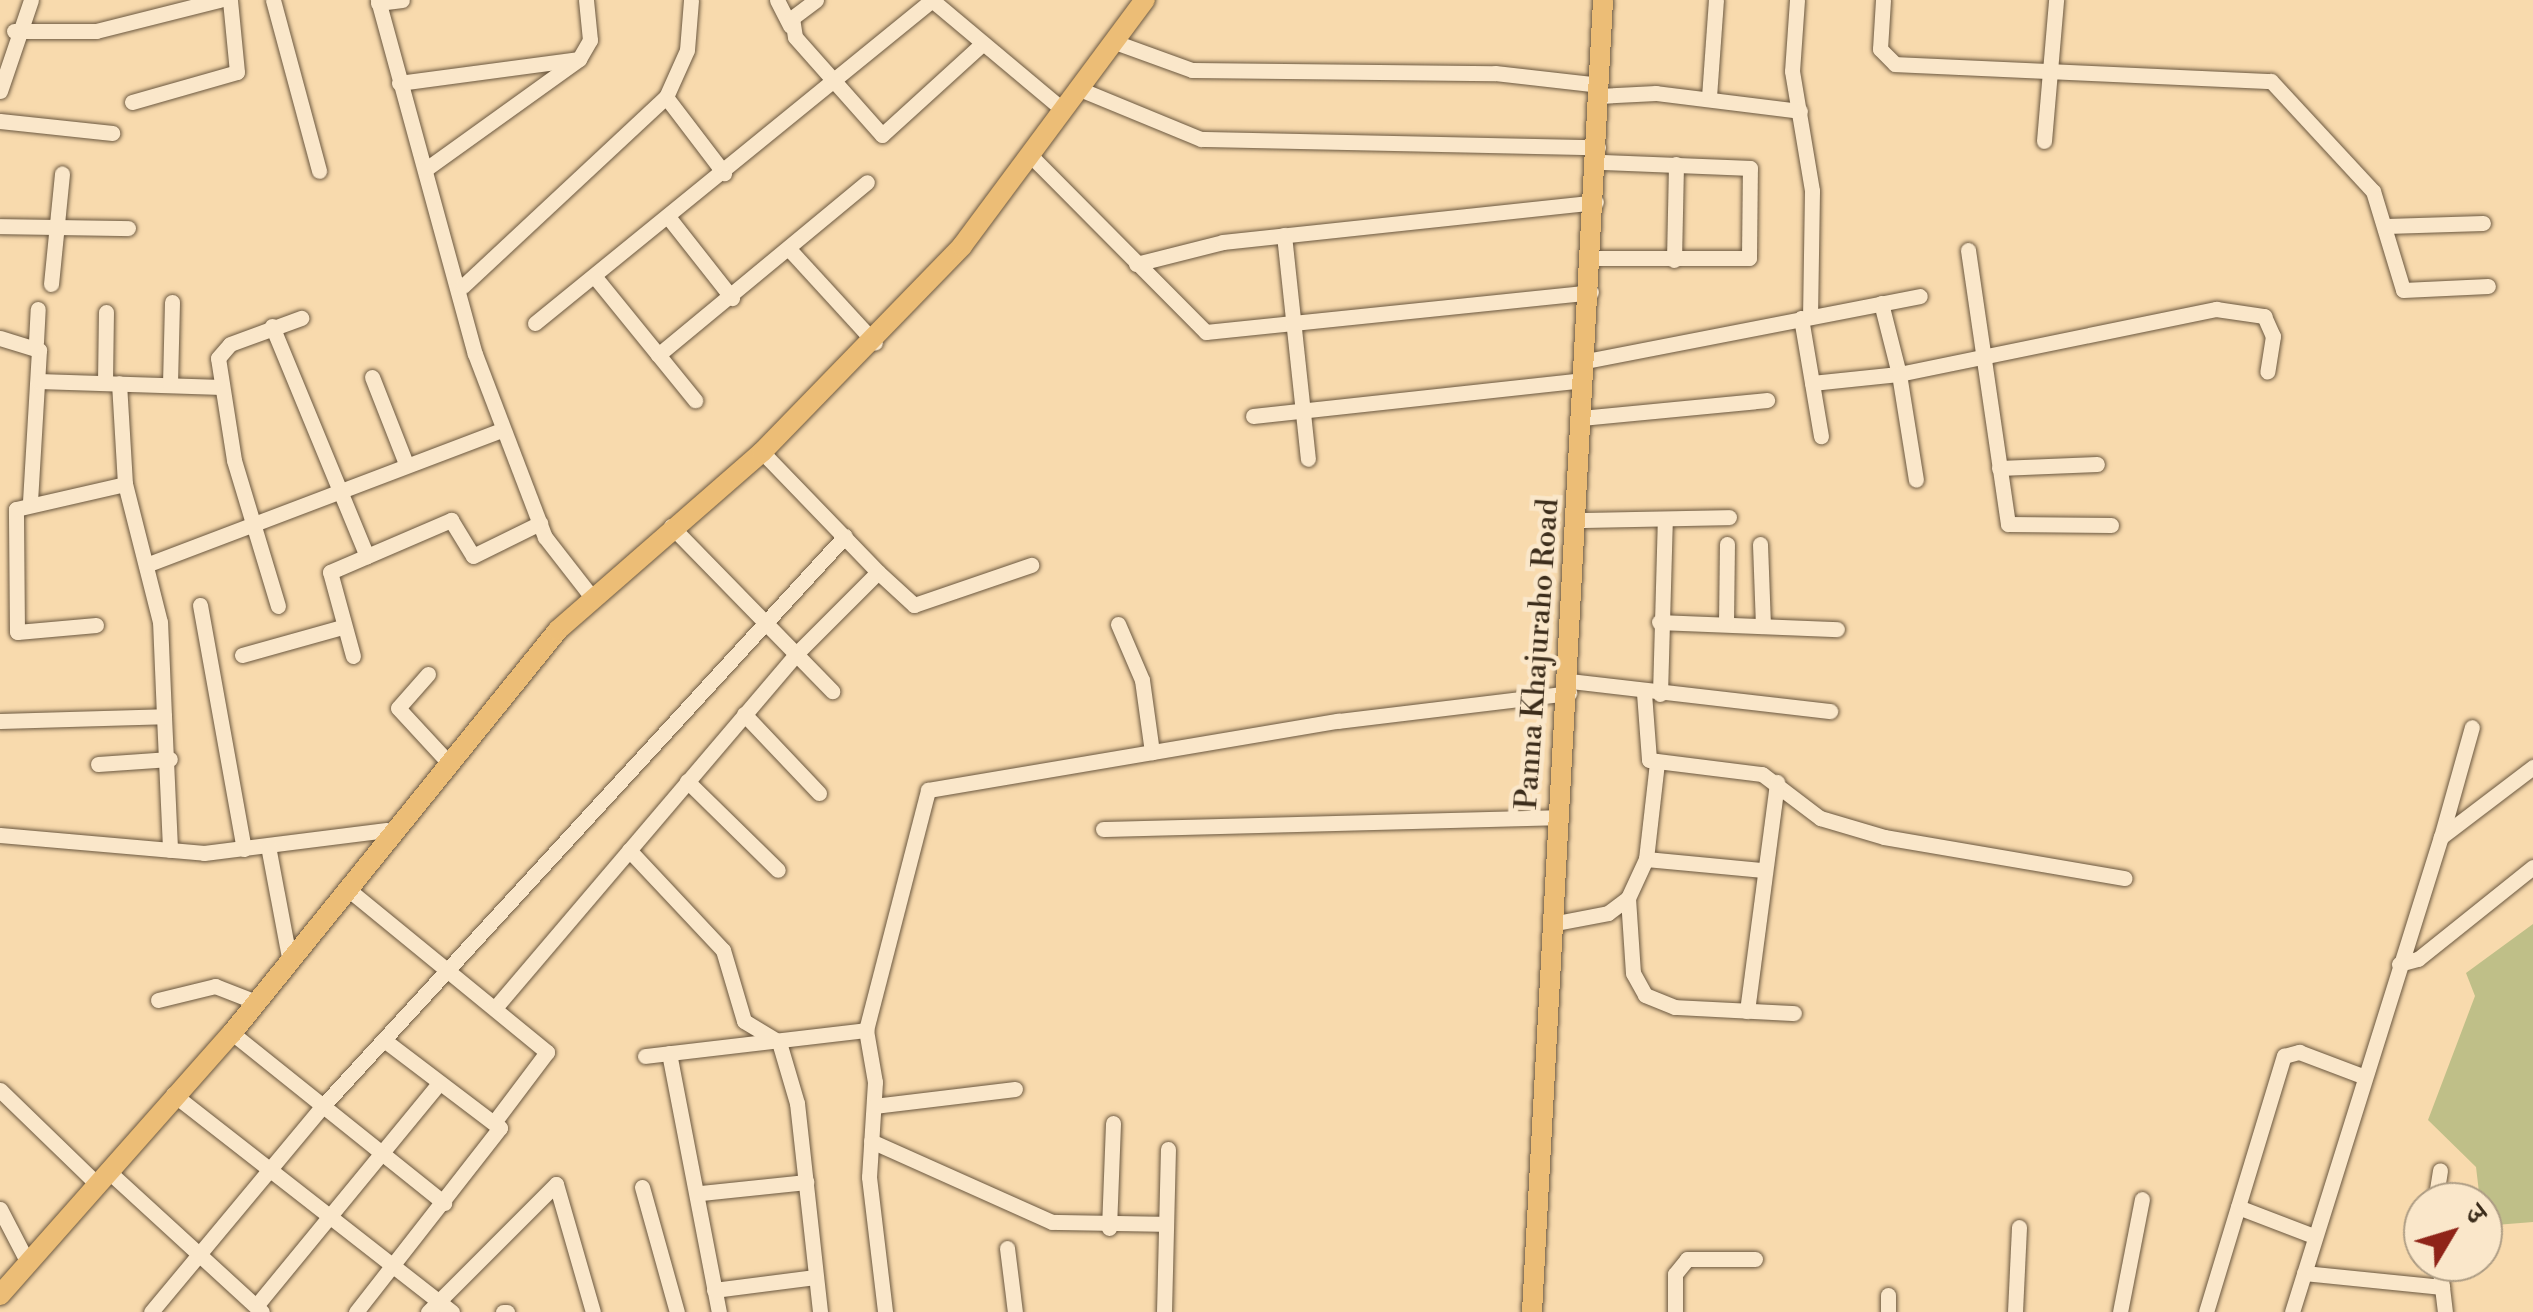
<!DOCTYPE html>
<html>
<head>
<meta charset="utf-8">
<style>
	body { margin:0 }
	#map { position:relative; width:2533px; height:1312px; overflow:hidden; background:#f8daad; font-family:"Libre Bodoni","Noto Serif Devanagari",serif }
	div>[style] { position:absolute }
	.green>* { inset:0; background:#bfbf88 }
	.roads { filter:drop-shadow(0 0 2px #6b5840) drop-shadow(0 0 2px #6b5840) }
	.minor>* { height:15px; margin:-7.5px; padding:0 7.5px; transform-origin:7.5px; border-radius:7.5px; background:#fae7ca }
	.major>* { height:20px; margin:-10px; padding:0 10px; transform-origin:10px; border-radius:10px; background:#ecbd76 }
	span { translate:-50% -50%; white-space:nowrap; text-align:center; line-height:1.15; -webkit-text-stroke:9px #fae7ca; paint-order:stroke }
	.street-label { font-size:30px; color:#3c2d1b }
	.north { position:absolute; left:2403px; top:1182px; width:100px; height:100px; box-sizing:border-box; background:#fae7ca; border:2px solid #ae9d84; border-radius:50%; rotate:52deg; font-size:28px; font-weight:700; line-height:40px; text-align:center; color:#3c2d1b }
	.north::after { content:''; display:block; margin:auto; width:35px; height:45px; background:#8f2418; clip-path:polygon(50% 0,100% 100%,50% 72%,0 100%) }
</style>
</head>
<body>
<div id="map">
	<div class="green">
		<div style="clip-path:polygon(2533px 924px,2533px 1222px,2483px 1226px,2476px 1167px,2428px 1120px,2475px 996px,2466px 973px)"></div>
	</div>
	<div class="roads">
		<div class="minor">
			<div style="left:273px;top:0;width:177px;rotate:74.9deg"></div>
			<div style="left:378px;top:0;width:367px;rotate:74.7deg"></div>
			<div style="left:475px;top:354px;width:196px;rotate:69.1deg"></div>
			<div style="left:545px;top:537px;width:75px;rotate:52.1deg"></div>
			<div style="left:777px;top:0;width:29px;rotate:63deg"></div>
			<div style="left:816px;top:0;width:30px;rotate:143deg"></div>
			<div style="left:792px;top:18px;width:19px;rotate:81deg"></div>
			<div style="left:795px;top:37px;width:131px;rotate:48.4deg"></div>
			<div style="left:882px;top:135px;width:135px;rotate:-42.3deg"></div>
			<div style="left:1797px;top:0;width:71px;rotate:94deg"></div>
			<div style="left:1792px;top:71px;width:122px;rotate:80.5deg"></div>
			<div style="left:1812px;top:191px;width:125px;rotate:90.9deg"></div>
			<div style="left:1883px;top:0;width:49px;rotate:93.5deg"></div>
			<div style="left:1880px;top:49px;width:21px;rotate:45deg"></div>
			<div style="left:1895px;top:64px;width:376px;rotate:2.6deg"></div>
			<div style="left:2271px;top:81px;width:150px;rotate:47.2deg"></div>
			<div style="left:2373px;top:191px;width:103px;rotate:73.1deg"></div>
			<div style="left:2403px;top:290px;width:85px;rotate:-2.7deg"></div>
			<div style="left:378px;top:3px;width:24px;rotate:-7deg"></div>
			<div style="left:14px;top:31px;width:82px"></div>
			<div style="left:96px;top:31px;width:127px;rotate:-14.1deg"></div>
			<div style="left:1112px;top:41px;width:85px;rotate:19.9deg"></div>
			<div style="left:1192px;top:70px;width:303px;rotate:0.6deg"></div>
			<div style="left:1495px;top:73px;width:106px;rotate:6.5deg"></div>
			<div style="left:399px;top:83px;width:182px;rotate:-7.6deg"></div>
			<div style="left:1077px;top:88px;width:134px;rotate:22.4deg"></div>
			<div style="left:1201px;top:139px;width:397px;rotate:1.2deg"></div>
			<div style="left:0;top:91px;width:96px;rotate:-71.2deg"></div>
			<div style="left:1599px;top:96px;width:57px;rotate:-3deg"></div>
			<div style="left:1656px;top:93px;width:145px;rotate:7.1deg"></div>
			<div style="left:666px;top:97px;width:96px;rotate:52.7deg"></div>
			<div style="left:1709px;top:97px;width:97px;rotate:-85.9deg"></div>
			<div style="left:132px;top:102px;width:109px;rotate:-15.9deg"></div>
			<div style="left:237px;top:72px;width:72px;rotate:-95.6deg"></div>
			<div style="left:0;top:121px;width:113px;rotate:6.1deg"></div>
			<div style="left:2044px;top:141px;width:142px;rotate:-85.1deg"></div>
			<div style="left:1031px;top:156px;width:248px;rotate:45.2deg"></div>
			<div style="left:1206px;top:332px;width:387px;rotate:-5.9deg"></div>
			<div style="left:426px;top:169px;width:188px;rotate:-35.7deg"></div>
			<div style="left:579px;top:59px;width:22px;rotate:-60deg"></div>
			<div style="left:590px;top:40px;width:40px;rotate:-95.7deg"></div>
			<div style="left:669px;top:218px;width:102px;rotate:51.8deg"></div>
			<div style="left:0;top:226px;width:128px;rotate:0.9deg"></div>
			<div style="left:2386px;top:226px;width:97px;rotate:-1.8deg"></div>
			<div style="left:1284px;top:235px;width:225px;rotate:83.9deg"></div>
			<div style="left:789px;top:249px;width:127px;rotate:47.5deg"></div>
			<div style="left:1968px;top:250px;width:277px;rotate:81.7deg"></div>
			<div style="left:2008px;top:524px;width:103px;rotate:0.6deg"></div>
			<div style="left:1594px;top:258px;width:155px"></div>
			<div style="left:1749px;top:258px;width:90px;rotate:-89.4deg"></div>
			<div style="left:1750px;top:168px;width:152px;rotate:-177.7deg"></div>
			<div style="left:1674px;top:260px;width:96px;rotate:-88.8deg"></div>
			<div style="left:1136px;top:264px;width:90px;rotate:-14.2deg"></div>
			<div style="left:1223px;top:242px;width:375px;rotate:-6.1deg"></div>
			<div style="left:595px;top:277px;width:159px;rotate:50.9deg"></div>
			<div style="left:51px;top:284px;width:111px;rotate:-84.3deg"></div>
			<div style="left:463px;top:286px;width:277px;rotate:-43deg"></div>
			<div style="left:666px;top:97px;width:51px;rotate:-65.9deg"></div>
			<div style="left:687px;top:50px;width:50px;rotate:-85.4deg"></div>
			<div style="left:1881px;top:303px;width:73px;rotate:75.8deg"></div>
			<div style="left:1899px;top:374px;width:324px;rotate:-11.6deg"></div>
			<div style="left:2216px;top:309px;width:49px;rotate:8.3deg"></div>
			<div style="left:2264px;top:316px;width:22px;rotate:66deg"></div>
			<div style="left:2273px;top:336px;width:36px;rotate:99deg"></div>
			<div style="left:1801px;top:318px;width:120px;rotate:80.4deg"></div>
			<div style="left:535px;top:323px;width:512px;rotate:-39.13deg"></div>
			<div style="left:932px;top:0;width:170px;rotate:40deg"></div>
			<div style="left:272px;top:326px;width:249px;rotate:67.6deg"></div>
			<div style="left:0;top:338px;width:41px;rotate:17.1deg"></div>
			<div style="left:39px;top:350px;width:153px;rotate:93.4deg"></div>
			<div style="left:36px;top:342px;width:33px;rotate:-87deg"></div>
			<div style="left:658px;top:355px;width:271px;rotate:-39.6deg"></div>
			<div style="left:1586px;top:361px;width:340px;rotate:-11deg"></div>
			<div style="left:372px;top:377px;width:90px;rotate:68.6deg"></div>
			<div style="left:38px;top:381px;width:184px;rotate:1.9deg"></div>
			<div style="left:105px;top:382px;width:70px;rotate:-89.2deg"></div>
			<div style="left:1812px;top:383px;width:87px;rotate:-5.9deg"></div>
			<div style="left:1899px;top:374px;width:107px;rotate:80.9deg"></div>
			<div style="left:170px;top:384px;width:82px;rotate:-88.6deg"></div>
			<div style="left:1253px;top:416px;width:333px;rotate:-6.2deg"></div>
			<div style="left:1581px;top:418px;width:187px;rotate:-5.5deg"></div>
			<div style="left:1999px;top:468px;width:98px;rotate:-2.3deg"></div>
			<div style="left:1578px;top:520px;width:151px;rotate:-1.1deg"></div>
			<div style="left:671px;top:526px;width:231px;rotate:45.7deg"></div>
			<div style="left:1760px;top:544px;width:82px;rotate:87.9deg"></div>
			<div style="left:146px;top:565px;width:381px;rotate:-20.8deg"></div>
			<div style="left:878px;top:572px;width:49px;rotate:42.5deg"></div>
			<div style="left:914px;top:605px;width:124px;rotate:-18.9deg"></div>
			<div style="left:200px;top:605px;width:248px;rotate:79.8deg"></div>
			<div style="left:278px;top:606px;width:152px;rotate:-106.8deg"></div>
			<div style="left:234px;top:460px;width:103px;rotate:-98.9deg"></div>
			<div style="left:218px;top:358px;width:18px;rotate:-49deg"></div>
			<div style="left:230px;top:344px;width:76px;rotate:-20.1deg"></div>
			<div style="left:1659px;top:622px;width:178px;rotate:2.3deg"></div>
			<div style="left:1118px;top:624px;width:61px;rotate:66.8deg"></div>
			<div style="left:1142px;top:680px;width:73px;rotate:82.1deg"></div>
			<div style="left:1726px;top:624px;width:80px;rotate:-89.3deg"></div>
			<div style="left:96px;top:625px;width:79px;rotate:174.9deg"></div>
			<div style="left:17px;top:632px;width:123px;rotate:-90.5deg"></div>
			<div style="left:16px;top:509px;width:112px;rotate:-12.9deg"></div>
			<div style="left:242px;top:655px;width:104px;rotate:-15.6deg"></div>
			<div style="left:353px;top:656px;width:87px;rotate:-105.3deg"></div>
			<div style="left:330px;top:572px;width:132px;rotate:-23.3deg"></div>
			<div style="left:451px;top:520px;width:42px;rotate:58.6deg"></div>
			<div style="left:473px;top:556px;width:75px;rotate:-26.2deg"></div>
			<div style="left:428px;top:674px;width:45px;rotate:131.4deg"></div>
			<div style="left:398px;top:708px;width:72px;rotate:47.2deg"></div>
			<div style="left:1570px;top:681px;width:262px;rotate:6.6deg"></div>
			<div style="left:1644px;top:693px;width:67px;rotate:85.7deg"></div>
			<div style="left:1649px;top:760px;width:114px;rotate:7.1deg"></div>
			<div style="left:1762px;top:774px;width:73px;rotate:37.2deg"></div>
			<div style="left:1820px;top:818px;width:67px;rotate:16.5deg"></div>
			<div style="left:1884px;top:837px;width:244px;rotate:9.7deg"></div>
			<div style="left:1660px;top:694px;width:174px;rotate:-88.4deg"></div>
			<div style="left:744px;top:714px;width:109px;rotate:46.5deg"></div>
			<div style="left:164px;top:716px;width:134px;rotate:87.4deg"></div>
			<div style="left:0;top:721px;width:164px;rotate:-1.7deg"></div>
			<div style="left:164px;top:716px;width:94px;rotate:-92.4deg"></div>
			<div style="left:160px;top:622px;width:142px;rotate:-104.2deg"></div>
			<div style="left:125px;top:484px;width:101px;rotate:-93.4deg"></div>
			<div style="left:98px;top:764px;width:72px;rotate:-4deg"></div>
			<div style="left:687px;top:781px;width:127px;rotate:44.4deg"></div>
			<div style="left:1103px;top:829px;width:455px;rotate:-1.5deg"></div>
			<div style="left:0;top:835px;width:205px;rotate:5deg"></div>
			<div style="left:204px;top:853px;width:184px;rotate:-7.2deg"></div>
			<div style="left:2441px;top:837px;width:114px;rotate:-74.3deg"></div>
			<div style="left:268px;top:846px;width:118px;rotate:79.3deg"></div>
			<div style="left:629px;top:850px;width:137px;rotate:46.8deg"></div>
			<div style="left:723px;top:950px;width:74px;rotate:73.5deg"></div>
			<div style="left:744px;top:1021px;width:41px;rotate:31deg"></div>
			<div style="left:779px;top:1042px;width:64px;rotate:73.6deg"></div>
			<div style="left:797px;top:1103px;width:210px;rotate:83.7deg"></div>
			<div style="left:1646px;top:859px;width:118px;rotate:5.4deg"></div>
			<div style="left:349px;top:890px;width:256px;rotate:39.3deg"></div>
			<div style="left:547px;top:1052px;width:86px;rotate:127deg"></div>
			<div style="left:1628px;top:898px;width:75px;rotate:86.2deg"></div>
			<div style="left:1633px;top:973px;width:25px;rotate:61deg"></div>
			<div style="left:1645px;top:995px;width:32px;rotate:22deg"></div>
			<div style="left:1675px;top:1007px;width:119px;rotate:2.9deg"></div>
			<div style="left:1551px;top:924px;width:58px;rotate:-10.9deg"></div>
			<div style="left:1608px;top:913px;width:25px;rotate:-37deg"></div>
			<div style="left:1628px;top:898px;width:43px;rotate:-65.2deg"></div>
			<div style="left:1646px;top:859px;width:97px;rotate:-83.5deg"></div>
			<div style="left:2399px;top:964px;width:20px;rotate:-15deg"></div>
			<div style="left:2418px;top:959px;width:147px;rotate:-38.7deg"></div>
			<div style="left:158px;top:1000px;width:59px;rotate:-13.8deg"></div>
			<div style="left:215px;top:986px;width:44px;rotate:21.3deg"></div>
			<div style="left:495px;top:1008px;width:465px;rotate:-49.6deg"></div>
			<div style="left:796px;top:654px;width:116px;rotate:-45deg"></div>
			<div style="left:878px;top:572px;width:167px;rotate:-134deg"></div>
			<div style="left:1747px;top:1011px;width:231px;rotate:-82.5deg"></div>
			<div style="left:866px;top:1030px;width:53px;rotate:80.2deg"></div>
			<div style="left:875px;top:1082px;width:95px;rotate:93.6deg"></div>
			<div style="left:869px;top:1177px;width:136px;rotate:83.2deg"></div>
			<div style="left:232px;top:1033px;width:272px;rotate:38.7deg"></div>
			<div style="left:669px;top:1053px;width:264px;rotate:79.1deg"></div>
			<div style="left:645px;top:1056px;width:223px;rotate:-6.7deg"></div>
			<div style="left:866px;top:1030px;width:248px;rotate:-75.5deg"></div>
			<div style="left:928px;top:790px;width:416px;rotate:-9.6deg"></div>
			<div style="left:1338px;top:721px;width:233px;rotate:-6.9deg"></div>
			<div style="left:0;top:1090px;width:134px;rotate:44.1deg"></div>
			<div style="left:173px;top:1094px;width:354px;rotate:38deg"></div>
			<div style="left:874px;top:1106px;width:142px;rotate:-6.9deg"></div>
			<div style="left:871px;top:1141px;width:198px;rotate:24.1deg"></div>
			<div style="left:1052px;top:1222px;width:114px;rotate:1deg"></div>
			<div style="left:107px;top:1170px;width:210px;rotate:42.5deg"></div>
			<div style="left:642px;top:1187px;width:130px;rotate:74.4deg"></div>
			<div style="left:701px;top:1193px;width:106px;rotate:-6deg"></div>
			<div style="left:2435px;top:1202px;width:32px;rotate:-81deg"></div>
			<div style="left:2238px;top:1207px;width:81px;rotate:20.9deg"></div>
			<div style="left:0;top:1209px;width:61px;rotate:62.6deg"></div>
			<div style="left:1109px;top:1228px;width:105px;rotate:-87.8deg"></div>
			<div style="left:1007px;top:1248px;width:64px;rotate:82.9deg"></div>
			<div style="left:2439px;top:1262px;width:50px;rotate:83.2deg"></div>
			<div style="left:2304px;top:1273px;width:139px;rotate:5.8deg"></div>
			<div style="left:714px;top:1290px;width:102px;rotate:-7.3deg"></div>
			<div style="left:256px;top:1306px;width:288px;rotate:-50.6deg"></div>
			<div style="left:151px;top:1312px;width:264px;rotate:-50.2deg"></div>
			<div style="left:320px;top:1109px;width:777px;rotate:-47.5deg"></div>
			<div style="left:356px;top:1312px;width:234px;rotate:-52deg"></div>
			<div style="left:500px;top:1128px;width:146px;rotate:-142.8deg"></div>
			<div style="left:428px;top:1312px;width:181px;rotate:-45deg"></div>
			<div style="left:556px;top:1184px;width:133px;rotate:73.9deg"></div>
			<div style="left:503px;top:1312px;width:4px"></div>
			<div style="left:1164px;top:1312px;width:163px;rotate:-88.6deg"></div>
			<div style="left:1675px;top:1312px;width:38px;rotate:-90deg"></div>
			<div style="left:1675px;top:1274px;width:19px;rotate:-51deg"></div>
			<div style="left:1687px;top:1259px;width:68px"></div>
			<div style="left:1888px;top:1312px;width:17px;rotate:-90deg"></div>
			<div style="left:2015px;top:1312px;width:85px;rotate:-87.3deg"></div>
			<div style="left:2120px;top:1312px;width:115px;rotate:-79deg"></div>
			<div style="left:2206px;top:1312px;width:268px;rotate:-73.1deg"></div>
			<div style="left:2284px;top:1056px;width:16px;rotate:-15deg"></div>
			<div style="left:2299px;top:1052px;width:65px;rotate:20.7deg"></div>
			<div style="left:2292px;top:1312px;width:498px;rotate:-72.6deg"></div>
			<div style="left:2441px;top:837px;width:116px;rotate:-37.3deg"></div>
		</div>
		<div class="major">
			<div style="left:0;top:1295px;width:350px;rotate:-48.5deg"></div>
			<div style="left:232px;top:1033px;width:518px;rotate:-51.03deg"></div>
			<div style="left:558px;top:630px;width:271px;rotate:-41.1deg"></div>
			<div style="left:762px;top:452px;width:287px;rotate:-45.8deg"></div>
			<div style="left:962px;top:246px;width:307px;rotate:-53.4deg"></div>
			<div style="left:1532px;top:1312px;width:1314px;rotate:-86.9deg"></div>
		</div>
	</div>
	<div class="street-label">
		<span style="left:1538px;top:654px;rotate:-86deg">Panna Khajuraho Road</span>
	</div>
	<div class="north">उ</div>
</div>
</body>
</html>
